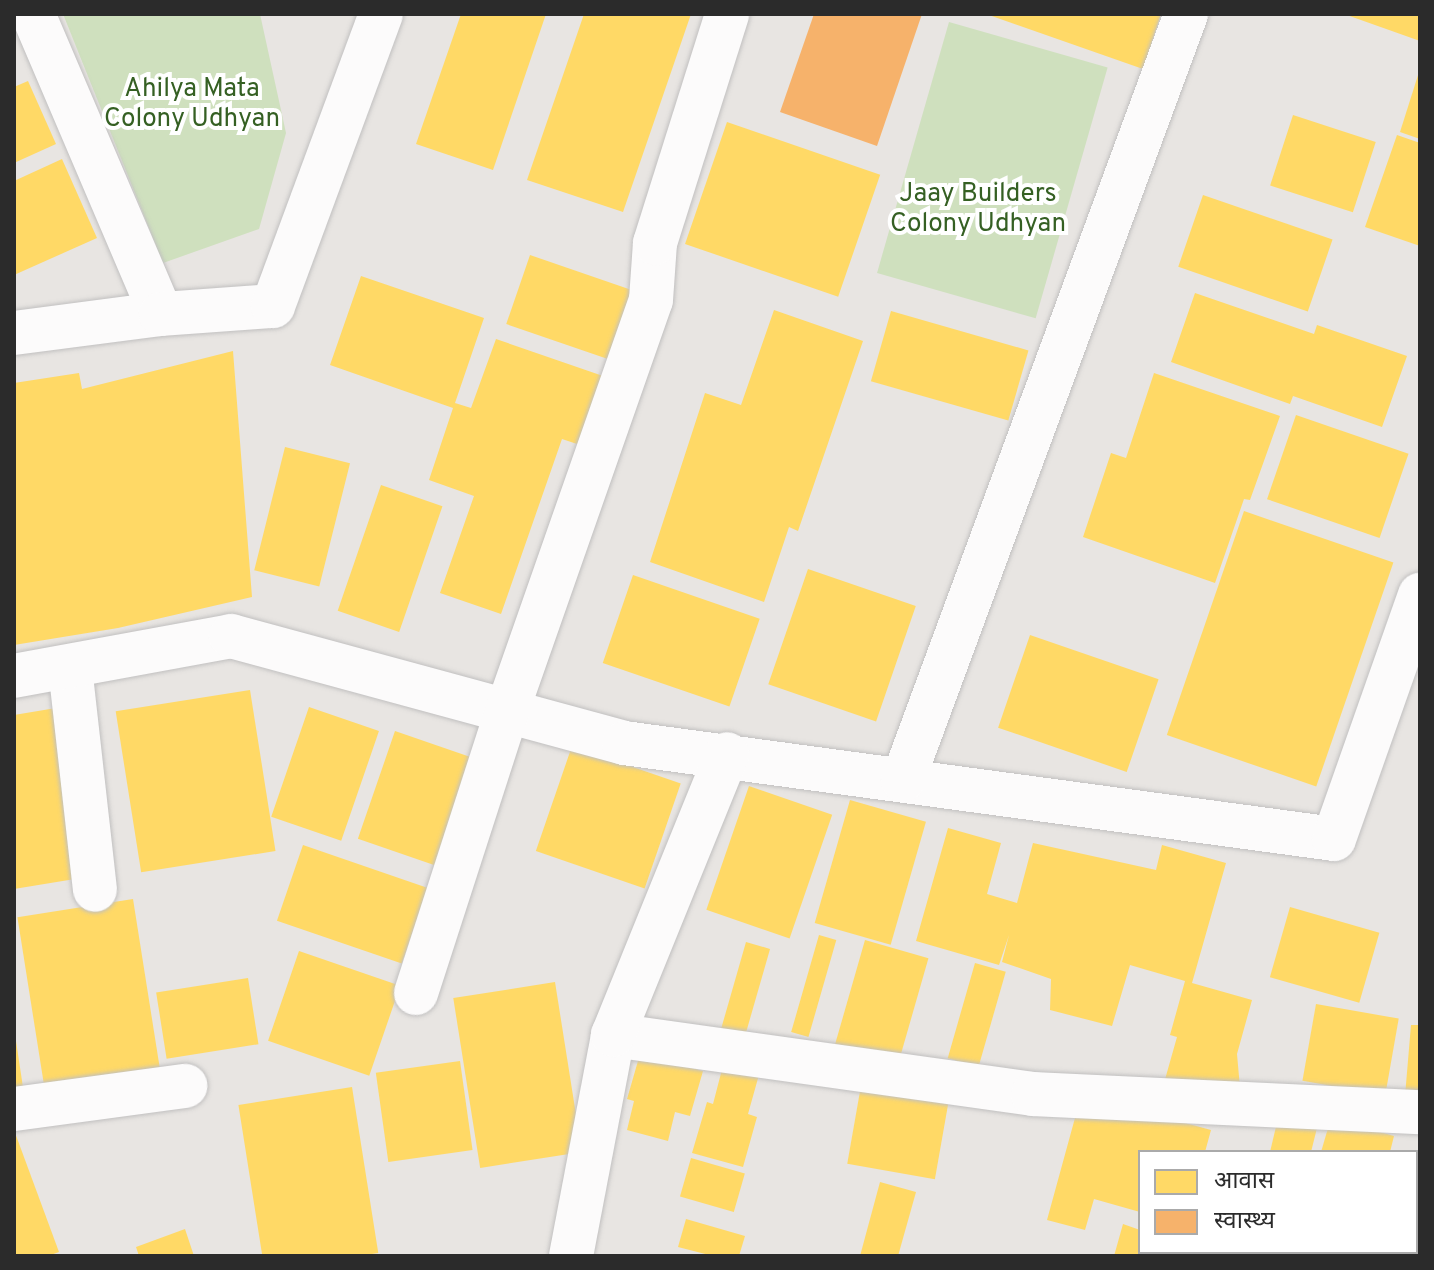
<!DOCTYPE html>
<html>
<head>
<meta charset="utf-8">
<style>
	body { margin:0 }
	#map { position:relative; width:1434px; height:1270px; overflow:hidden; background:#e8e5e2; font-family:Overpass,"Noto Sans Devanagari",sans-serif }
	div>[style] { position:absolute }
	.green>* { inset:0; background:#cfe0be; transform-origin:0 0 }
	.homes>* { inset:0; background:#ffd966; transform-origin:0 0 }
	.health>* { inset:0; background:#f6b26b }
	.roads { filter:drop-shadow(0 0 2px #c1c0c0) drop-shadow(0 0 2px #c1c0c0) }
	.minor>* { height:44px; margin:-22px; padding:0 22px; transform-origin:22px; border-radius:22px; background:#fcfbfb }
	span { translate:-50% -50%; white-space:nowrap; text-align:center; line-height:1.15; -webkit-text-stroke:8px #fff; paint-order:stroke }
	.park-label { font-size:26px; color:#356023 }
	.frame { position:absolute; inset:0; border:16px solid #2b2b2b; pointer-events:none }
	.legend { position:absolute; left:1138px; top:1150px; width:280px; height:104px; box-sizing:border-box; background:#fff; border:2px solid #aaa; margin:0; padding:10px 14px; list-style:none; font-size:24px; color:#2b2b2b }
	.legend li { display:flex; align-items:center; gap:16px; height:40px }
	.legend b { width:40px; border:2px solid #aaa }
</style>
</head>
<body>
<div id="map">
	<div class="green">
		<div style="clip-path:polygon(63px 14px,260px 14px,286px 133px,259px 229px,163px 263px)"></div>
		<div style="left:949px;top:22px;width:165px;height:261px;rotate:16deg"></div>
	</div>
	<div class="homes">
		<div style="clip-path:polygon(461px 14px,546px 14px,493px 170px,416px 144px)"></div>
		<div style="clip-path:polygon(584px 14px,691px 14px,623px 212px,527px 180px)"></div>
		<div style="clip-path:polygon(986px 14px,1161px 14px,1143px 69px)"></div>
		<div style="clip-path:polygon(1344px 14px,1420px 14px,1420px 41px)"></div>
		<div style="clip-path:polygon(1419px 72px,1420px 73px,1420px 139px,1400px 132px)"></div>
		<div style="clip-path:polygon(28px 81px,56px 144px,14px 163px,14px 87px)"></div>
		<div style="left:1293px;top:115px;width:87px;height:74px;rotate:18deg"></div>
		<div style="left:727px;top:122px;width:162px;height:129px;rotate:19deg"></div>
		<div style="clip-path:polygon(1397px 135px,1420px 143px,1420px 246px,1365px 227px)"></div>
		<div style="clip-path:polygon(62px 159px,97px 238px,14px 275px,14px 181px)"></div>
		<div style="left:1203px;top:195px;width:137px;height:76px;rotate:19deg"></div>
		<div style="left:530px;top:255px;width:109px;height:73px;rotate:19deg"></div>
		<div style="clip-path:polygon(361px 276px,484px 318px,455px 403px,471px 408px,496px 339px,603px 376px,580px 445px,562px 439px,501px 614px,440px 593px,474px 496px,429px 480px,453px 408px,330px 365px)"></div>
		<div style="clip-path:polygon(1195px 293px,1314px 334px,1317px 325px,1407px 356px,1382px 427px,1293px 396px,1290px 404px,1171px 362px)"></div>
		<div style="clip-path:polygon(774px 310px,863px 341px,798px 531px,789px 527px,764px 602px,650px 562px,705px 393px,741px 405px)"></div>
		<div style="left:891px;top:311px;width:143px;height:73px;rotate:16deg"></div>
		<div style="clip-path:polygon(233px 351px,252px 597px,118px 628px,14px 645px,14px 383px,79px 373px,82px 389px)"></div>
		<div style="clip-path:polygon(1154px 373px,1280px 416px,1250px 500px,1244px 499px,1215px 583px,1083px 537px,1111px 453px,1126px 458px)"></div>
		<div style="left:1296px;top:415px;width:119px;height:89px;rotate:19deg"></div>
		<div style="left:285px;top:447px;width:67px;height:127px;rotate:14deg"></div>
		<div style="left:381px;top:485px;width:65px;height:133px;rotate:19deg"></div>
		<div style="left:1244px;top:511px;width:158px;height:237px;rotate:19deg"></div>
		<div style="left:808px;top:569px;width:114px;height:122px;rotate:19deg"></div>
		<div style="left:633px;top:575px;width:134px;height:93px;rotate:19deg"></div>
		<div style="left:1030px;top:635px;width:136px;height:98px;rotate:19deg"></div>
		<div style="left:250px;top:690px;width:163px;height:136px;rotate:81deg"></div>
		<div style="clip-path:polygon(62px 707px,87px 877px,14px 889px,14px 715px)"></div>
		<div style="left:309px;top:707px;width:74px;height:116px;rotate:19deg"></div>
		<div style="left:395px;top:731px;width:92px;height:114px;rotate:19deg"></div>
		<div style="left:572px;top:746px;width:115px;height:111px;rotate:19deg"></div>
		<div style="left:749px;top:786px;width:88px;height:131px;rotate:19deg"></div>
		<div style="left:850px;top:800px;width:79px;height:128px;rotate:16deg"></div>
		<div style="clip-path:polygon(948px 828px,1001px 843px,987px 894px,1017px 903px,1033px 843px,1156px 870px,1162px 845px,1226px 863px,1192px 983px,1252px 1000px,1237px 1054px,1241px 1099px,1162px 1090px,1177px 1037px,1170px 1035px,1185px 981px,1130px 965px,1112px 1026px,1050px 1010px,1051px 979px,1002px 962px,1009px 935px,999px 965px,916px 941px)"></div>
		<div style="left:303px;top:845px;width:132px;height:80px;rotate:19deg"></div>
		<div style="left:133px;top:899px;width:179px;height:117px;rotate:81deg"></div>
		<div style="left:1290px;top:907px;width:93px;height:73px;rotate:16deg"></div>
		<div style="left:819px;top:935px;width:18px;height:101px;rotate:16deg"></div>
		<div style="left:865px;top:940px;width:66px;height:108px;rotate:16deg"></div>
		<div style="left:746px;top:942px;width:25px;height:91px;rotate:16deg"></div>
		<div style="left:299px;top:951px;width:107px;height:95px;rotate:19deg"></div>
		<div style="left:975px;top:963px;width:32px;height:99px;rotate:16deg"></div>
		<div style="left:248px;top:978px;width:67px;height:93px;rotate:81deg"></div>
		<div style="left:555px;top:982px;width:172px;height:103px;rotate:81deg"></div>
		<div style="left:1316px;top:1004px;width:84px;height:78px;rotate:10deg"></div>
		<div style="clip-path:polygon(1411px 1025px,1420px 1025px,1420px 1097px,1405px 1096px)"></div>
		<div style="clip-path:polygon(16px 1041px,24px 1094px,14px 1095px,14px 1042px)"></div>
		<div style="clip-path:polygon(640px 1054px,703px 1071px,690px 1116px,675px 1112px,668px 1141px,627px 1130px,634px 1101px,627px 1099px)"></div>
		<div style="clip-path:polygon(726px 1054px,762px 1064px,748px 1114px,757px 1117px,743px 1167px,692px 1153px,707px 1102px,713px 1104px)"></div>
		<div style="left:460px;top:1061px;width:90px;height:85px;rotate:82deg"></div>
		<div style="left:862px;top:1080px;width:89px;height:85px;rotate:10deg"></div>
		<div style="left:352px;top:1087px;width:168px;height:115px;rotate:81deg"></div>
		<div style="clip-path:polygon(1120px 1105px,1211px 1130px,1205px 1152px,1140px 1152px,1140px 1212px,1094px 1199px,1085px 1230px,1047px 1220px,1078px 1107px)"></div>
		<div style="clip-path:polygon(1279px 1114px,1318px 1124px,1311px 1152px,1270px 1152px)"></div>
		<div style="clip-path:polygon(1331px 1118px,1394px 1136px,1390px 1152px,1321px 1152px)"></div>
		<div style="clip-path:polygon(14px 1130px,59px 1252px,48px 1256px,14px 1256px)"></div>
		<div style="left:691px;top:1158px;width:56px;height:40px;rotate:16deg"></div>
		<div style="clip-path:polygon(880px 1182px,916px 1192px,898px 1256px,860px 1256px)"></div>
		<div style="clip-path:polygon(686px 1219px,745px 1236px,739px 1256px,713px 1256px,678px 1247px)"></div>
		<div style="clip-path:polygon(1123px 1224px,1140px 1230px,1140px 1252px,1176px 1252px,1175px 1256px,1114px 1256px)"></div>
		<div style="clip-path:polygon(185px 1229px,194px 1256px,139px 1256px,136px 1247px)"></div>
		<div style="left:1303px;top:1252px;width:79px;height:4px"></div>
	</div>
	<div class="health">
		<div style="clip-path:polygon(814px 14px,922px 14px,877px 146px,780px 112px)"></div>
	</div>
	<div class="roads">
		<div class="minor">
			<div style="left:33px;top:14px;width:326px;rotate:66.9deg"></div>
			<div style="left:14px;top:333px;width:148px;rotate:-7.4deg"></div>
			<div style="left:161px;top:314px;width:112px;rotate:-4.1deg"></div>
			<div style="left:273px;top:306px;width:311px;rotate:-69.7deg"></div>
			<div style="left:70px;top:667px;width:224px;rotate:83.6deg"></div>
			<div style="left:14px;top:676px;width:221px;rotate:-10.4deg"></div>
			<div style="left:231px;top:636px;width:407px;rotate:15.2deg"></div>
			<div style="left:624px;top:743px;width:716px;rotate:7.7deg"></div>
			<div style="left:1334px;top:839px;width:259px;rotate:-70.6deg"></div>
			<div style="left:903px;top:780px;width:817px;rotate:-69.72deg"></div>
			<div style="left:416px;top:993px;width:296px;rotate:-72.1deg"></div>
			<div style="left:507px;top:711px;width:435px;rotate:-70.7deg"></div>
			<div style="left:651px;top:300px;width:57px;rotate:-86deg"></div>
			<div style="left:655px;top:243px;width:240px;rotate:-72.5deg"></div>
			<div style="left:613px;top:1035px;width:424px;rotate:8deg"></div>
			<div style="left:1033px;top:1094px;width:387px;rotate:2.7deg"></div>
			<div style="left:14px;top:1109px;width:173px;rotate:-7.7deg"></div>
			<div style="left:571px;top:1256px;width:225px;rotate:-79.2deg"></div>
			<div style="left:613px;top:1035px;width:303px;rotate:-67.9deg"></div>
		</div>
	</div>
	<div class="park-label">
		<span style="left:192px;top:105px">Ahilya Mata<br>Colony Udhyan</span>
		<span style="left:978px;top:210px">Jaay Builders<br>Colony Udhyan</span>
	</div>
	<div class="frame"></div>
	<ul class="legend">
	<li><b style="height:22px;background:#ffd966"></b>आवास</li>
	<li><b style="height:22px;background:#f6b26b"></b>स्वास्थ्य</li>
	</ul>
</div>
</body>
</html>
